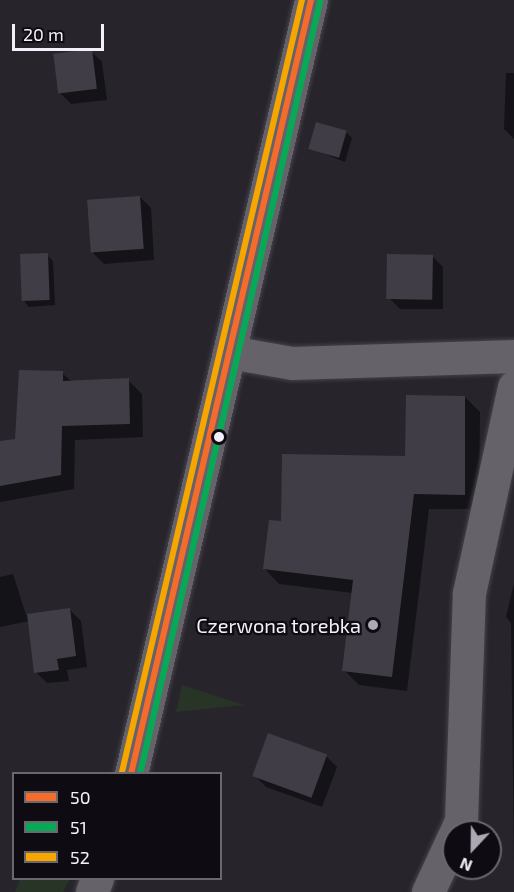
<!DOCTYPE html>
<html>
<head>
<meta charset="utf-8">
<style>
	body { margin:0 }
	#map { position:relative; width:514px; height:892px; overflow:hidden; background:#27242c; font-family:"Exo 2",sans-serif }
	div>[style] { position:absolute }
	.green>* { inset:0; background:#283425 }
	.shadow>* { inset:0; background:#0007 }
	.building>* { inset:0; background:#413d46; transform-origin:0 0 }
	.roads { filter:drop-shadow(0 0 2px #46424a) drop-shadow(0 0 2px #46424a) }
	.minor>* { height:33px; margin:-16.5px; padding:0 16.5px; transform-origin:16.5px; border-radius:16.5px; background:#656369 }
	.bus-1>* { height:6px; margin:-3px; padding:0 3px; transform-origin:3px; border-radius:3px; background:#f36c2b }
	.bus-2>* { height:6px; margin:-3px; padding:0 3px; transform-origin:3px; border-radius:3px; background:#06aa56 }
	.bus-3>* { height:6px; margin:-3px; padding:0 3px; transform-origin:3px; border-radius:3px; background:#f7a600 }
	.dots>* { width:16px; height:16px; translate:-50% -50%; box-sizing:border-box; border:3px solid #0e0b12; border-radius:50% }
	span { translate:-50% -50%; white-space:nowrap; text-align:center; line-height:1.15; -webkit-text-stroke:4.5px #0e0b12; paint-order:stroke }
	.poi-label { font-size:20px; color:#f4f0fb }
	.right { translate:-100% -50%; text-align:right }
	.legend { position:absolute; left:12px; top:772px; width:210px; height:108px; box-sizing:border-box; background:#0e0b12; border:2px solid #6a676f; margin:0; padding:8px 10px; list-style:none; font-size:18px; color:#f4f0fb }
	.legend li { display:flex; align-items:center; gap:12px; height:30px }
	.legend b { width:30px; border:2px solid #6a676f }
	.north { position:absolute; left:442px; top:820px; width:60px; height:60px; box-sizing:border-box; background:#0e0b12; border:2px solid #6a676f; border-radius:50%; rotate:202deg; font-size:16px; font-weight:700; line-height:24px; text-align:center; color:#f4f0fb }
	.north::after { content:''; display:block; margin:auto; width:21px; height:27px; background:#aca9b3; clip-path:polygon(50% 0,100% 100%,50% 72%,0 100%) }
	.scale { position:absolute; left:12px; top:24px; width:92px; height:27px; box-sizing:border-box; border:3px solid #f4f0fb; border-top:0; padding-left:8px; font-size:18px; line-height:21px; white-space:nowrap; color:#f4f0fb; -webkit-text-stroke:4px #0e0b12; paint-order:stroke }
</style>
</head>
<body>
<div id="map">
	<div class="green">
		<div style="clip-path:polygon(182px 685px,244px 705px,176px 712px)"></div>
		<div style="clip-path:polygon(20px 879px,20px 878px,70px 879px,63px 892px,15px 892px)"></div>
	</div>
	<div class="shadow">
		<div style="clip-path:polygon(91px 51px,102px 62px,107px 100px,71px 104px,60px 93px)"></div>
		<div style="clip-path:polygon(506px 73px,514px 73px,514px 139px,504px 129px)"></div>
		<div style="clip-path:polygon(346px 132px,352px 138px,345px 162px,310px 148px)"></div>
		<div style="clip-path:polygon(140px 197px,151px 208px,154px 260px,104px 264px,93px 253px)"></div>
		<div style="clip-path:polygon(47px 255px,53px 261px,55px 305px,29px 307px,24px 301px)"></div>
		<div style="clip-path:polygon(432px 256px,443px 267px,443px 309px,400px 309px,389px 298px)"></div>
		<div style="clip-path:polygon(62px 373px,72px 382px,128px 380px,142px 394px,143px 437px,75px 440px,74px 489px,0 502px,0 443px,16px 440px)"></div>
		<div style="clip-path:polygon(465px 397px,480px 412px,479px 509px,429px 509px,407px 691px,359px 685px,344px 670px,353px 593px,279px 584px,264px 568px,283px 523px,407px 458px)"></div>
		<div style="clip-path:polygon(13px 574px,26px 615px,70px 610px,81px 621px,87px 667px,67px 670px,69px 681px,47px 683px,36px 672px,29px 621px,0 627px,0 577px)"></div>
		<div style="clip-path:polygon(514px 583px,514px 863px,511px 623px,506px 617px)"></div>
		<div style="clip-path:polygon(326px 756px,337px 767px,322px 807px,266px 787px,255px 776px)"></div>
	</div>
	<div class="building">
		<div style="left:92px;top:49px;width:40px;height:39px;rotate:83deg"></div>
		<div style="left:316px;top:122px;width:32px;height:28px;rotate:16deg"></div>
		<div style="left:140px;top:196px;width:53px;height:53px;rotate:86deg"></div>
		<div style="left:48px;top:253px;width:47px;height:28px;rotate:88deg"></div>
		<div style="left:387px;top:254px;width:46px;height:45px;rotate:1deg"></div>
		<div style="clip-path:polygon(19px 370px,63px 371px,63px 381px,129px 378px,130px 424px,62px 426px,61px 475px,0 486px,0 441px,15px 439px)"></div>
		<div style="clip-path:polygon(406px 395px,465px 396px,465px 495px,414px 494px,392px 677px,342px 671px,353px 580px,263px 569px,269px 520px,281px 521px,282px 454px,405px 456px)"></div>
		<div style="clip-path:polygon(70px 608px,76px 656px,57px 659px,59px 670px,34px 673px,27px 614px)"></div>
		<div style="left:268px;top:733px;width:63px;height:46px;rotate:20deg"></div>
	</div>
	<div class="roads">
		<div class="minor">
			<div style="left:229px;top:352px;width:64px;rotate:9.9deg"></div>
			<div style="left:292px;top:363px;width:222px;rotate:-1.8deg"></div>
			<div style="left:131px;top:774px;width:795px;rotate:-76.91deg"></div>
			<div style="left:456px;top:832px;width:13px;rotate:-67deg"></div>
			<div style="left:461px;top:820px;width:227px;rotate:-88deg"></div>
			<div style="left:469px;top:593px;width:211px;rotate:-77.7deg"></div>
			<div style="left:92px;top:892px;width:15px;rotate:-70deg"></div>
			<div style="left:428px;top:892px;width:62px;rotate:-65.1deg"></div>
		</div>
	</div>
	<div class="bus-1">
		<div style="left:131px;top:774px;width:795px;rotate:-76.91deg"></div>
	</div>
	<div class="bus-2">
		<div style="left:140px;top:774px;width:793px;rotate:-76.88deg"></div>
	</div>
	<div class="bus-3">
		<div style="left:122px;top:772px;width:793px;rotate:-76.88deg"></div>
	</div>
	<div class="dots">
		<div style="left:219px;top:437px;background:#f4f0fb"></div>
		<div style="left:373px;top:625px;background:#aca9b3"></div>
	</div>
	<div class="poi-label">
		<span class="right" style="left:361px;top:625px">Czerwona torebka</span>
	</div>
	<ul class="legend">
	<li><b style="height:8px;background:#f36c2b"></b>50</li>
	<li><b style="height:8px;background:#06aa56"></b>51</li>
	<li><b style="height:8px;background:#f7a600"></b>52</li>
	</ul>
	<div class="north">N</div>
	<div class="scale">20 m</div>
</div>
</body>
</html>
